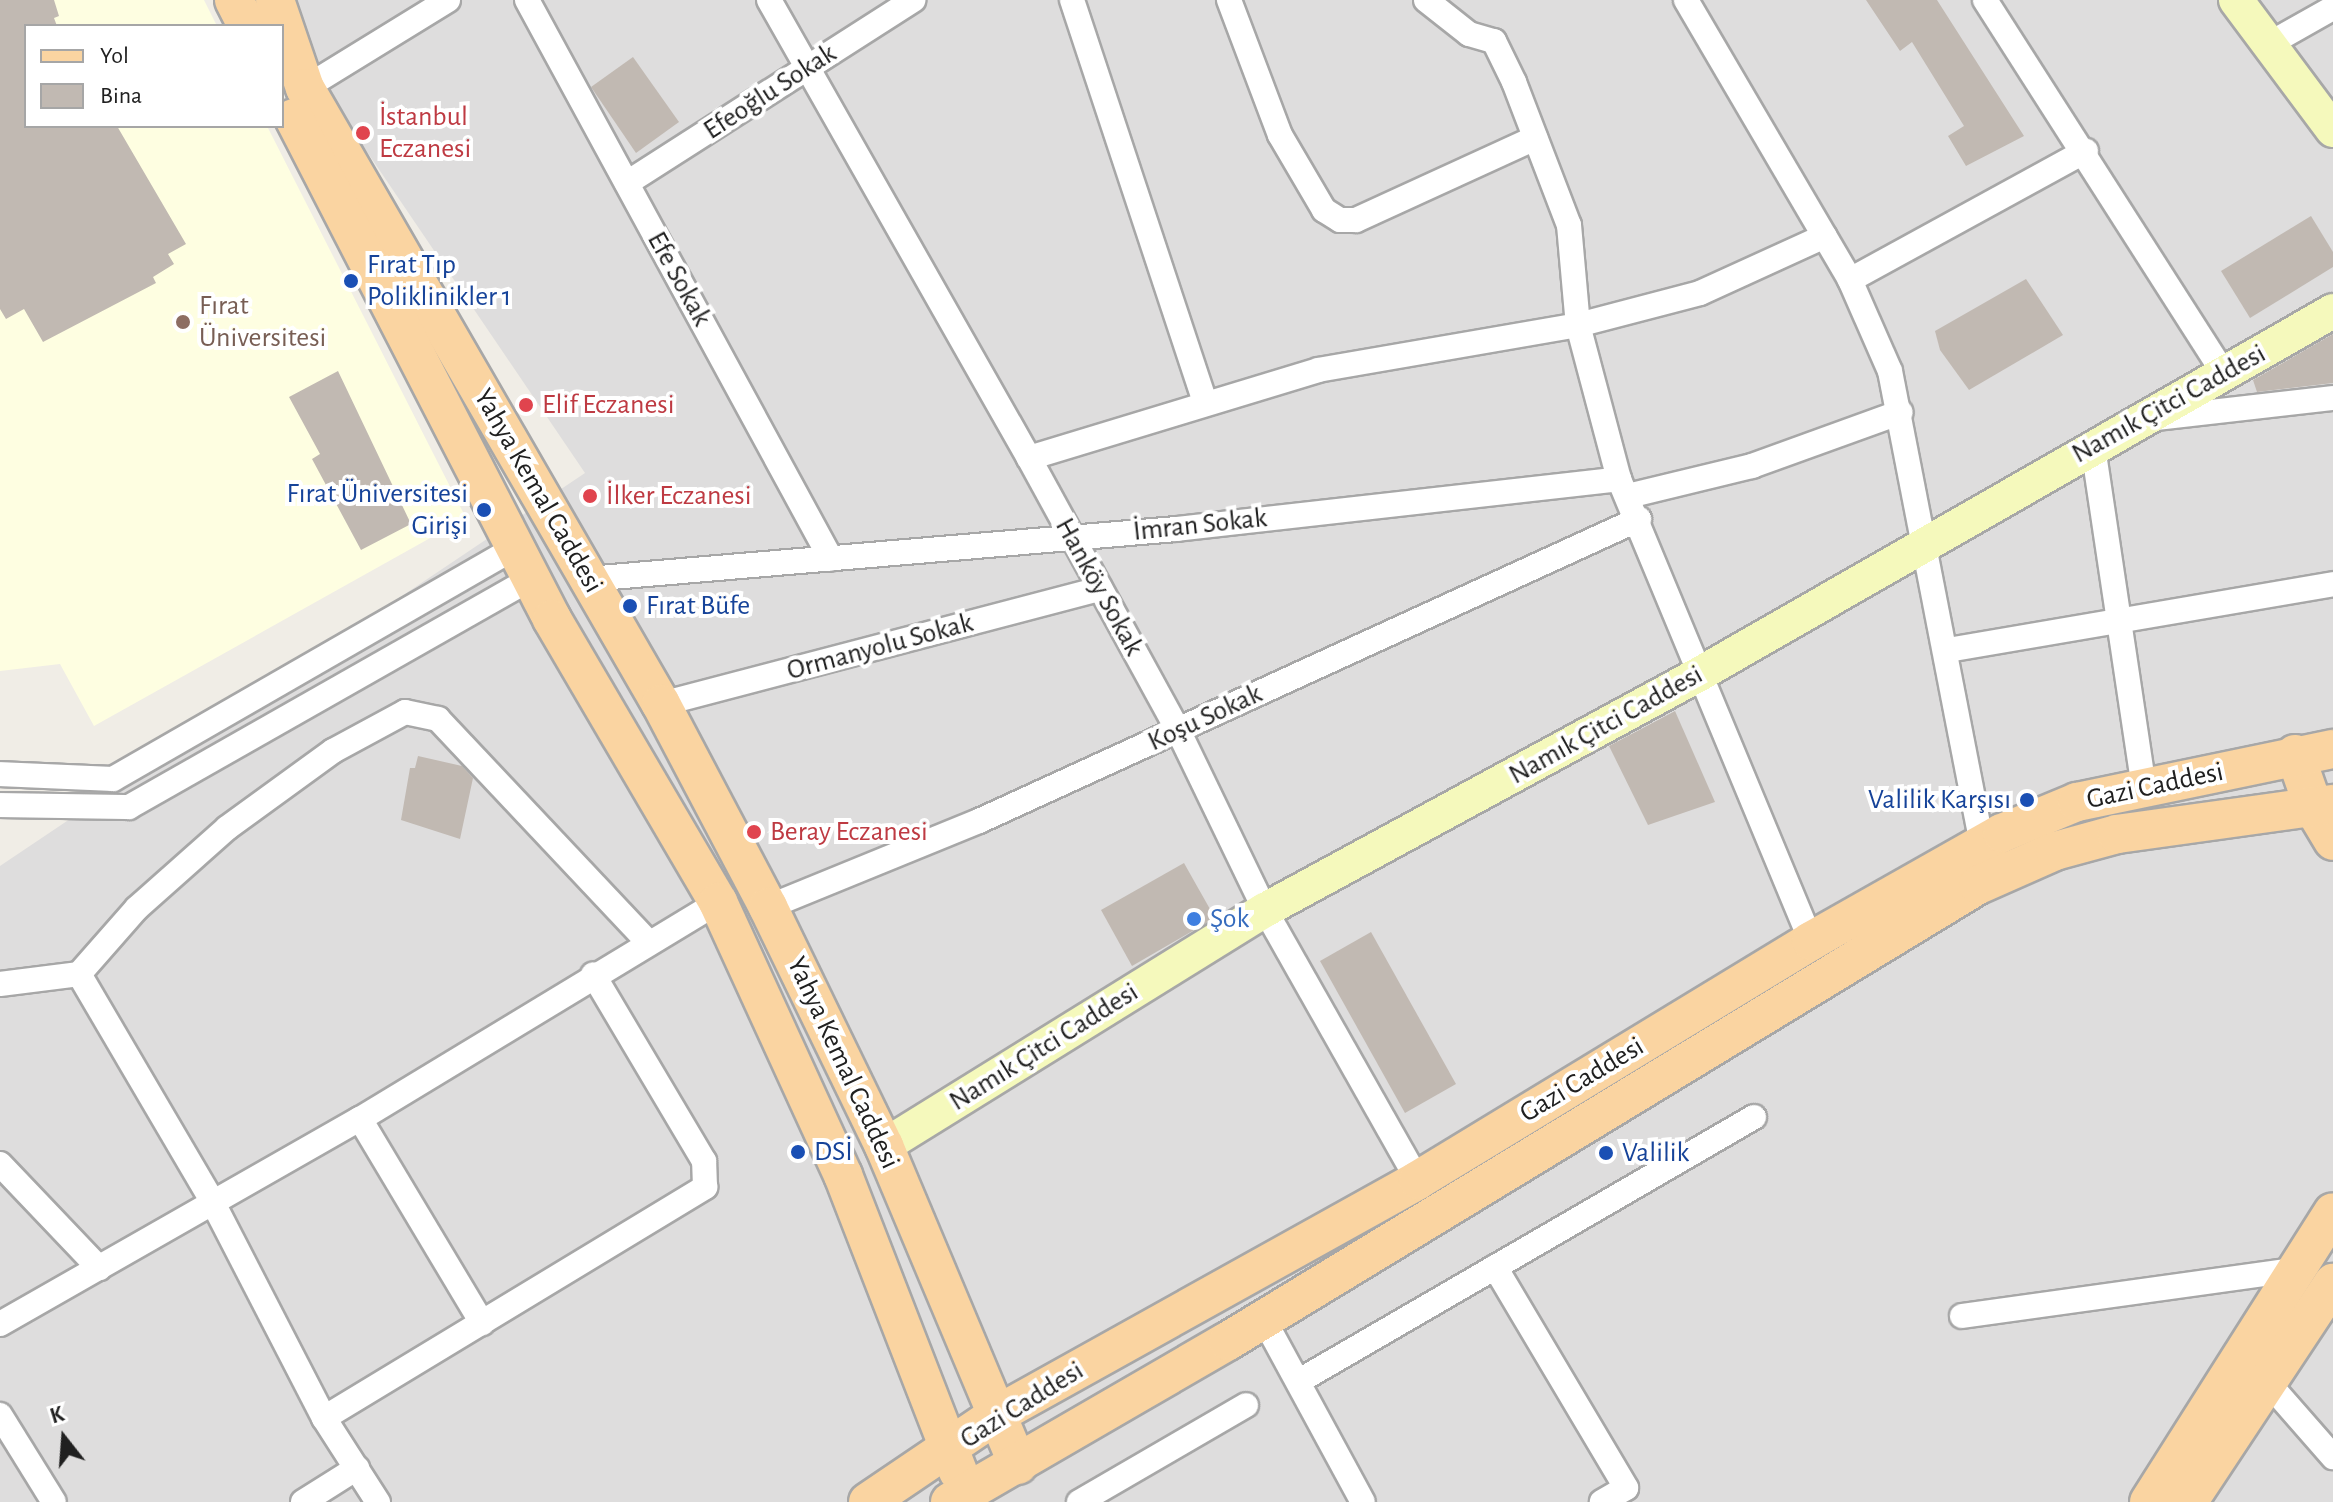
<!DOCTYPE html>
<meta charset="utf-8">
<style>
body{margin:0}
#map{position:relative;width:2333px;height:1502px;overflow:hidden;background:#f0ede6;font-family:"Alegreya Sans",sans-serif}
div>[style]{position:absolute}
.residential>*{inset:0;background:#dedddd}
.education>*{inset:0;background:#fefee1}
.building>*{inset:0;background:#c1b9b2}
.roads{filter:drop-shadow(2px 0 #a7a7a7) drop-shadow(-2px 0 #a7a7a7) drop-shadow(0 2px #a7a7a7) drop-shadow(0 -2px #a7a7a7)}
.street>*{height:24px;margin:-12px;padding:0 12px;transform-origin:12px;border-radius:12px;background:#fff}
.secondary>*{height:34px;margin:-17px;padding:0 17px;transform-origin:17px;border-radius:17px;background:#f5f9bc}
.primary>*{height:38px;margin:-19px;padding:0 19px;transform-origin:19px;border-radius:19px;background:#fad4a1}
.dots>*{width:22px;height:22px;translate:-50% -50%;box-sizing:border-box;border:4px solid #fff;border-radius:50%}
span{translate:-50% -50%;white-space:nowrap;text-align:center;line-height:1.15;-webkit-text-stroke:8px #fff;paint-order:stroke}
.street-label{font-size:28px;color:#202020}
.health-label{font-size:28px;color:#be3a42}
.left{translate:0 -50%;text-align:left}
.transit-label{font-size:28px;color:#164399}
.right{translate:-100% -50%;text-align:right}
.education-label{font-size:28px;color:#785e54}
.shop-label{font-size:28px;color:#366cbe}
.legend{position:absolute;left:24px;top:24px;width:260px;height:104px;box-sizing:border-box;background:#fff;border:2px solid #a6a6a6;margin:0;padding:10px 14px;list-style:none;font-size:24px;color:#202020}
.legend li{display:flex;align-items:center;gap:16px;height:40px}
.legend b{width:40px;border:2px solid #a6a6a6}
.north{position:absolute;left:24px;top:1398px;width:80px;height:80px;-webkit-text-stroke:6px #fff;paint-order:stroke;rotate:343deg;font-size:22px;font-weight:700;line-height:32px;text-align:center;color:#202020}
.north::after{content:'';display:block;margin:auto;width:28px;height:36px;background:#202020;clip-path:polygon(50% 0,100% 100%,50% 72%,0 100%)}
</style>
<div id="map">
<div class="residential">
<i style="clip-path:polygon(264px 0,2333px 0,2333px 1502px,0 1502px,0 866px,585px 473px)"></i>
</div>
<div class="education">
<i style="clip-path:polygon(0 0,204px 0,217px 26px,26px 26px,26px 126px,267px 126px,466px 518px,94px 726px,60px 664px,0 671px)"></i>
</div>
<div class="building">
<i style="clip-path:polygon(0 0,54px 0,59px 16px,54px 18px,57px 26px,26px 26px,26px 126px,117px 126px,186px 244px,168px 254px,174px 264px,153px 277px,156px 283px,43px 342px,24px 309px,6px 319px,0 309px)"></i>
<i style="clip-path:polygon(1866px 0,1937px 0,2024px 136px,1966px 166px,1948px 136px,1964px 126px,1912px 42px,1900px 51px)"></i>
<i style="clip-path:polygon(633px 57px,679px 122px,636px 153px,591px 87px)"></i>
<i style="clip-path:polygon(2311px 216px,2333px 252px,2333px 267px,2250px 318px,2221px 271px)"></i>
<i style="clip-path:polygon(2026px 279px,2063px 335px,1969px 390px,1940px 350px,1935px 331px)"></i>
<i style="clip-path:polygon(2333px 334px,2333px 383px,2257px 392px,2253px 380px)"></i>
<i style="clip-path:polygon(338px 371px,411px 524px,361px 550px,312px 459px,320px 454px,289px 397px)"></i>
<i style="clip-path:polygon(1675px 711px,1715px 802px,1648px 825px,1609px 746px)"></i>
<i style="clip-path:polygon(418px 756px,462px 766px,473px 778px,460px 839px,401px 820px,410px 768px,415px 768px)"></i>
<i style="clip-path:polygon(1184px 863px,1215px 918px,1132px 966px,1101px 910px)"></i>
<i style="clip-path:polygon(1371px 932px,1456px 1084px,1405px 1113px,1320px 961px)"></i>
</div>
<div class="roads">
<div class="street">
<i style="left:527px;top:0;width:636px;rotate:61.46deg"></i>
<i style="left:769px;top:0;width:527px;rotate:60.42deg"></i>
<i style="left:1029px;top:458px;width:310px;rotate:61.3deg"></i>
<i style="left:1178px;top:730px;width:200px;rotate:64.2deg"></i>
<i style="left:1265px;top:910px;width:310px;rotate:60.5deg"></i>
<i style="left:1072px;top:0;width:423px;rotate:71.7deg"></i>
<i style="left:1229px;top:0;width:144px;rotate:69.3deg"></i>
<i style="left:1280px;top:135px;width:87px;rotate:59.6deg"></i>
<i style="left:1324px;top:210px;width:19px;rotate:32deg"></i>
<i style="left:1340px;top:220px;width:16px"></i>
<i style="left:1356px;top:220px;width:197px;rotate:-24.6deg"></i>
<i style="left:1426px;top:0;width:55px;rotate:38.3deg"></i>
<i style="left:1469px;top:34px;width:26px;rotate:16deg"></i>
<i style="left:1494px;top:41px;width:46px;rotate:64deg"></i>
<i style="left:1514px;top:82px;width:153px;rotate:69deg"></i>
<i style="left:1569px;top:225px;width:100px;rotate:84.9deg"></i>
<i style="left:1578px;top:325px;width:159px;rotate:75.1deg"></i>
<i style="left:1619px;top:479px;width:500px;rotate:67.43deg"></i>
<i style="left:1686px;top:0;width:324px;rotate:59.6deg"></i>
<i style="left:1850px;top:280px;width:99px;rotate:66.3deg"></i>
<i style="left:1890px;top:371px;width:482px;rotate:79deg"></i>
<i style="left:1985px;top:0;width:443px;rotate:57.4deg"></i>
<i style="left:2269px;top:44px;width:73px;rotate:-29.4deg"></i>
<i style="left:305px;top:88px;width:168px;rotate:-31.6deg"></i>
<i style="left:627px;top:183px;width:340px;rotate:-32.6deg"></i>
<i style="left:1850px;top:280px;width:269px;rotate:-28.7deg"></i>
<i style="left:2157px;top:418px;width:177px;rotate:-6.5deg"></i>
<i style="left:2093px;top:447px;width:347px;rotate:81.5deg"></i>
<i style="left:1029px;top:458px;width:302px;rotate:-16.9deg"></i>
<i style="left:1318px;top:370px;width:264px;rotate:-9.8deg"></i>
<i style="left:1578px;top:325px;width:126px;rotate:-14.7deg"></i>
<i style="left:1700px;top:293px;width:137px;rotate:-24.5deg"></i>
<i style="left:1628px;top:496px;width:128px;rotate:-13.6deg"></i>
<i style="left:1752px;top:466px;width:158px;rotate:-19.9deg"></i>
<i style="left:588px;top:579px;width:590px;rotate:-4.86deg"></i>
<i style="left:1176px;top:529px;width:446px;rotate:-6.4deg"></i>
<i style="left:1948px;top:650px;width:391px;rotate:-9.7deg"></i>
<i style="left:661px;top:704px;width:454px;rotate:-14.7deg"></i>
<i style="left:0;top:774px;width:113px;rotate:2.5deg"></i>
<i style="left:113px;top:779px;width:464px;rotate:-29.9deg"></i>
<i style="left:0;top:805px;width:129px;rotate:0.9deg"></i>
<i style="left:129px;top:807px;width:464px;rotate:-29.6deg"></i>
<i style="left:768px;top:907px;width:228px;rotate:-22.2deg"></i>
<i style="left:979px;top:821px;width:726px;rotate:-24.59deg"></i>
<i style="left:79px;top:974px;width:263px;rotate:59.6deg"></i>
<i style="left:212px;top:1201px;width:244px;rotate:62.7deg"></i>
<i style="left:324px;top:1418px;width:100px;rotate:57.3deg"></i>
<i style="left:0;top:984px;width:80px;rotate:-7.2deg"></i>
<i style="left:79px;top:974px;width:88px;rotate:-48.7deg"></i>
<i style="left:137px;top:908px;width:120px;rotate:-41.6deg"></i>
<i style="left:227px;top:828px;width:131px;rotate:-36deg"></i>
<i style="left:333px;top:751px;width:82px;rotate:-28.4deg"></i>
<i style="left:405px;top:712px;width:34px;rotate:12deg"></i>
<i style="left:438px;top:719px;width:306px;rotate:46.7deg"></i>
<i style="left:360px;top:1119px;width:238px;rotate:59.1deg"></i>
<i style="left:0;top:1164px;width:144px;rotate:46.4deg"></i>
<i style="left:1495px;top:1267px;width:257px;rotate:59.3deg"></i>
<i style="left:1626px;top:1488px;width:28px;rotate:150deg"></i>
<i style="left:1962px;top:1316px;width:334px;rotate:-7.9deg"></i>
<i style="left:1263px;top:1318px;width:209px;rotate:61.5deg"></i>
<i style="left:0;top:1324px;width:414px;rotate:-29.7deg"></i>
<i style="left:360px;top:1119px;width:419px;rotate:-31.2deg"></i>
<i style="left:1299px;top:1381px;width:526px;rotate:-30.12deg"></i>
<i style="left:2270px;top:1385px;width:96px;rotate:48.8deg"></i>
<i style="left:0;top:1415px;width:102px;rotate:58.2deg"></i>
<i style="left:324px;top:1418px;width:446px;rotate:-31.2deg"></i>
<i style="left:705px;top:1187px;width:26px;rotate:-92deg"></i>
<i style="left:704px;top:1161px;width:217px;rotate:-120.7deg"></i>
<i style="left:303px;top:1502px;width:64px;rotate:-32.2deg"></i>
<i style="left:1079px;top:1502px;width:193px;rotate:-30.1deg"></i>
</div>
<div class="secondary">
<i style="left:2236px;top:0;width:162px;rotate:53.3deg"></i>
<i style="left:884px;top:1146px;width:448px;rotate:-31.8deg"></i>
<i style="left:1265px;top:910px;width:498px;rotate:-28.5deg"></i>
<i style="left:1703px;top:672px;width:726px;rotate:-29.81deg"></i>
</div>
<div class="primary">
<i style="left:234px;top:0;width:29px;rotate:63deg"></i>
<i style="left:275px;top:0;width:93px;rotate:71.2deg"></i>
<i style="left:305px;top:88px;width:711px;rotate:59.98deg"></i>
<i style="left:661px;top:704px;width:229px;rotate:62.2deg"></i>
<i style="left:768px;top:907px;width:266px;rotate:64.1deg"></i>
<i style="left:884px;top:1146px;width:346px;rotate:67.2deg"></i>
<i style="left:294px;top:118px;width:564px;rotate:62.75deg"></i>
<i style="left:552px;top:619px;width:328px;rotate:59.6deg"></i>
<i style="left:718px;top:902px;width:300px;rotate:65.4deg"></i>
<i style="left:843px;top:1175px;width:318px;rotate:68.8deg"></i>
<i style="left:2295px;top:754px;width:58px;rotate:70.9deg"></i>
<i style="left:2314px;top:809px;width:37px;rotate:59deg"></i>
<i style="left:868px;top:1502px;width:157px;rotate:-34.1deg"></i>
<i style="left:998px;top:1414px;width:481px;rotate:-29.1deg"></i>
<i style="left:1418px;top:1180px;width:460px;rotate:-31.3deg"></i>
<i style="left:1811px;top:941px;width:219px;rotate:-29.5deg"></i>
<i style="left:2002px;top:833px;width:81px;rotate:-22.5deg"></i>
<i style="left:2077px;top:802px;width:261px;rotate:-11.7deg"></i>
<i style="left:950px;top:1502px;width:321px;rotate:-30.1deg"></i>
<i style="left:1228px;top:1341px;width:878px;rotate:-31.3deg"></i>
<i style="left:1978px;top:885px;width:84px;rotate:-23.8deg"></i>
<i style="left:2055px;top:851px;width:64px;rotate:-15.3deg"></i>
<i style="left:2117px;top:834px;width:218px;rotate:-7.9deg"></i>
<i style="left:2149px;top:1502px;width:343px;rotate:-57.6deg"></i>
<i style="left:2188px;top:1502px;width:263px;rotate:-56.5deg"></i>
</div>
</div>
<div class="dots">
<i style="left:363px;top:133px;background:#e0444e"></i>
<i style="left:351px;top:281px;background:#1a4fb4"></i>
<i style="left:183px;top:322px;background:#8d6e63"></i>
<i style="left:526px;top:405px;background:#e0444e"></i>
<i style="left:590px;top:496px;background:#e0444e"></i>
<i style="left:484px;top:510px;background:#1a4fb4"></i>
<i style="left:630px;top:606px;background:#1a4fb4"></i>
<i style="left:2027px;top:800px;background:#1a4fb4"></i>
<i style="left:754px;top:832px;background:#e0444e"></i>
<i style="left:1194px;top:919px;background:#3f7fe0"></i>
<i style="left:798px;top:1152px;background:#1a4fb4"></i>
<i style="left:1606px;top:1153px;background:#1a4fb4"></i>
</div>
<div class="street-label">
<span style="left:770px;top:92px;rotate:-33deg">Efeoğlu Sokak</span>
<span style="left:679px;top:279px;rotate:61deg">Efe Sokak</span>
<span style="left:2169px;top:404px;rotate:-29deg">Namık Çitci Caddesi</span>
<span style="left:538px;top:491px;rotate:60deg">Yahya Kemal Caddesi</span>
<span style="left:1200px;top:525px;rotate:-6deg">İmran Sokak</span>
<span style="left:1099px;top:587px;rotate:61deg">Hanköy Sokak</span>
<span style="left:880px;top:647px;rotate:-15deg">Ormanyolu Sokak</span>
<span style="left:1205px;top:718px;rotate:-25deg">Koşu Sokak</span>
<span style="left:1606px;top:725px;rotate:-29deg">Namık Çitci Caddesi</span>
<span style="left:2155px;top:786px;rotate:-12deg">Gazi Caddesi</span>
<span style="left:1044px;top:1047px;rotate:-32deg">Namık Çitci Caddesi</span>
<span style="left:843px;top:1063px;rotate:65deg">Yahya Kemal Caddesi</span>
<span style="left:1582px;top:1080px;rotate:-31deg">Gazi Caddesi</span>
<span style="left:1022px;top:1405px;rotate:-32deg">Gazi Caddesi</span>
</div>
<div class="health-label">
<span class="left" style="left:379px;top:133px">İstanbul<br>Eczanesi</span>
<span class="left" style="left:542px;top:405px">Elif Eczanesi</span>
<span class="left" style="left:606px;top:496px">İlker Eczanesi</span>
<span class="left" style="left:770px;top:832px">Beray Eczanesi</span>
</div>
<div class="transit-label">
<span class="left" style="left:367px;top:281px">Fırat Tıp<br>Poliklinikler 1</span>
<span class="right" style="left:468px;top:510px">Fırat Üniversitesi<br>Girişi</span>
<span class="left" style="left:646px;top:606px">Fırat Büfe</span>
<span class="right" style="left:2011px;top:800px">Valilik Karşısı</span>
<span class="left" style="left:814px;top:1152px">DSİ</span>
<span class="left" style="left:1622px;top:1153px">Valilik</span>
</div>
<div class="education-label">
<span class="left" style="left:199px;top:322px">Fırat<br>Üniversitesi</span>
</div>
<div class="shop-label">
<span class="left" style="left:1210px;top:919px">Şok</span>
</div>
<ul class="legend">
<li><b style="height:10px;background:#fad4a1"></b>Yol</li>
<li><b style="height:22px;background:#c1b9b2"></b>Bina</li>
</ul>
<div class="north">K</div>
</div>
